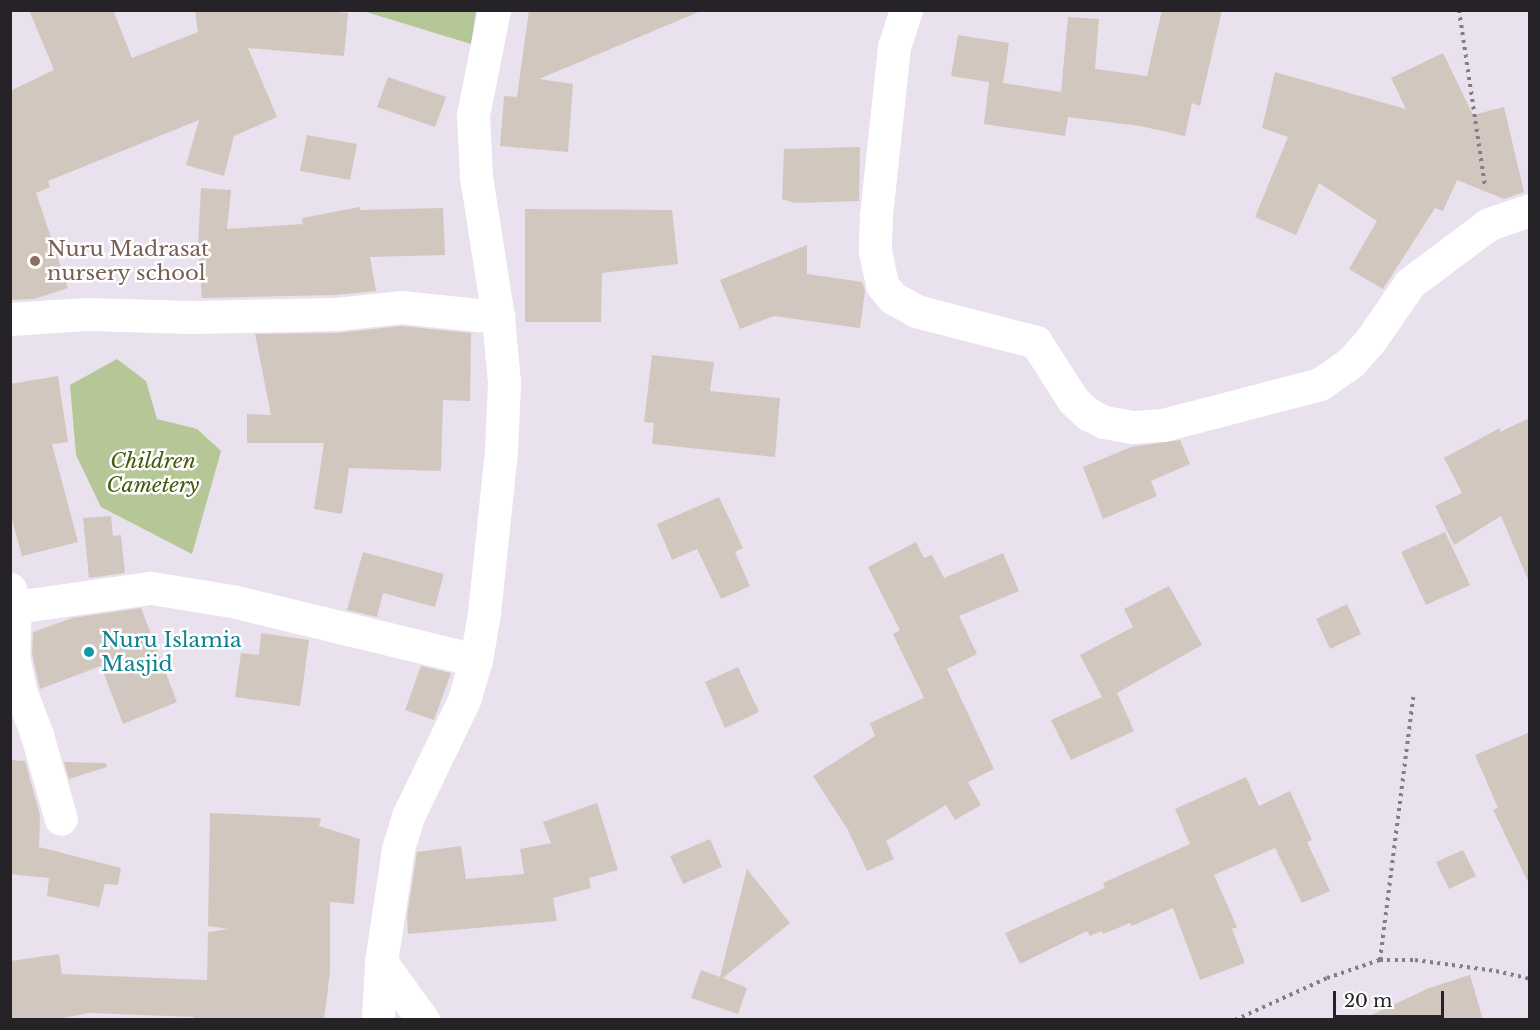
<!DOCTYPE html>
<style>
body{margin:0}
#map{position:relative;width:1540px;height:1030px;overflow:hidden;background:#e9e1ed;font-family:"Libre Baskerville",serif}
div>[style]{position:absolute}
.green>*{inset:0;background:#b5c697}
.building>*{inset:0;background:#d2c7be}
.path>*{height:4px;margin-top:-2px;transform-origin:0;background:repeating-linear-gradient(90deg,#837e86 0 3px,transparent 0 7.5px)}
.street>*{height:33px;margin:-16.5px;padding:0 16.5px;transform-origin:16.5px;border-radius:16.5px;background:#fff}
.dots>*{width:16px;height:16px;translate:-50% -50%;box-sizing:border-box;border:3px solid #fff;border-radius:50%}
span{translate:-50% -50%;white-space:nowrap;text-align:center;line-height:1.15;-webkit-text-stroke:5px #fff;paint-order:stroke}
.education-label{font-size:21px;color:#785e54}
.left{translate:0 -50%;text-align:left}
.park-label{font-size:21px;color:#455a0b;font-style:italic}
.culture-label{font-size:21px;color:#0d838f}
.frame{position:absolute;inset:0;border:12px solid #252327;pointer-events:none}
.scale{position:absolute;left:1333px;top:991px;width:111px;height:27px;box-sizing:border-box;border:3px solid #252327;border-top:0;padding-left:8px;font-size:18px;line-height:21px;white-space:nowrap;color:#252327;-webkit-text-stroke:4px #fff;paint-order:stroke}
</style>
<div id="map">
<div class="green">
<i style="clip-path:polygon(363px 11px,476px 11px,471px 44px)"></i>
<i style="clip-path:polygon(117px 359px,146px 381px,157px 419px,197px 429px,221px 451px,192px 554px,101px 507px,76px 455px,70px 385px)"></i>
</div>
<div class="building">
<i style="clip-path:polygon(29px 10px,113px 10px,132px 58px,198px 32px,195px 10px,317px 10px,348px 13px,344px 56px,248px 48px,277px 117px,234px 136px,224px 176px,186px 165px,199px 120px,48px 181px,50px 187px,36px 193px,68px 288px,34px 299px,10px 300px,10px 91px,54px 70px)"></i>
<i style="clip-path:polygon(529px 10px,701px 10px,701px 11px,539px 79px,573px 84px,568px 152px,500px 146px,504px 96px,517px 97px)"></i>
<i style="clip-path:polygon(1162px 10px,1222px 10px,1200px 106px,1192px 103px,1185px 136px,1140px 126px,1068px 117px,1065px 136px,984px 124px,989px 82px,951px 76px,958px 35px,1009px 43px,1003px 83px,1061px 92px,1068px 17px,1099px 19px,1095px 69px,1147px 76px)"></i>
<i style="clip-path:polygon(1443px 53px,1473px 115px,1504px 107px,1524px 192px,1504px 199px,1457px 180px,1443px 211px,1435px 208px,1383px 289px,1349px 269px,1377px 221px,1319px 183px,1296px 235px,1255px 217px,1288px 137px,1262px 128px,1275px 72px,1406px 109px,1391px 78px)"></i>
<i style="clip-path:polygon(388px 77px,446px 97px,435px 127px,377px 107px)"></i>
<i style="clip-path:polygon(307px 135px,357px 144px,350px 180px,300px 171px)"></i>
<i style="clip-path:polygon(860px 147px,859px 201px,795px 203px,782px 199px,784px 149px)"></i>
<i style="clip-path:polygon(201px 188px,231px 190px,227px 229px,303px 224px,302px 218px,360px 207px,360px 210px,443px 208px,445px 255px,370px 257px,376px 291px,335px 295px,202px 298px,198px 245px)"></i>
<i style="clip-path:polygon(525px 209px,672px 210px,678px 264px,602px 273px,601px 322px,525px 322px)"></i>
<i style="clip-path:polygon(807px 245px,807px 274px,862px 282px,865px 291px,860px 328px,774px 316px,740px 329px,720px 280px)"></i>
<i style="clip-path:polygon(401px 326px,471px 333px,470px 401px,443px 400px,441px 471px,349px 468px,342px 514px,314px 509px,324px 443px,247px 443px,247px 414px,271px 415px,255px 334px,336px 333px)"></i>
<i style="clip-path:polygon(652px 355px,714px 362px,710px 391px,780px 398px,775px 457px,652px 444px,654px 423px,644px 422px)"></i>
<i style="clip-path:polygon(58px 376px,68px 442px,52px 444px,78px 542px,22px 556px,10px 512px,10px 384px)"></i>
<i style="clip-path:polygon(1530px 418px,1530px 582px,1529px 582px,1501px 516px,1454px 545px,1435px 506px,1462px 493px,1444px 458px,1500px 428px,1500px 432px)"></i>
<i style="clip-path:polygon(1180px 440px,1190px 464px,1151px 481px,1157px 496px,1103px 519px,1083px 467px,1131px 447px)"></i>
<i style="clip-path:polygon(719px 497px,743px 548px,735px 552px,750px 586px,721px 599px,697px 549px,672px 560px,657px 524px)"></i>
<i style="clip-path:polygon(111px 516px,113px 536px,121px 535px,125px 573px,89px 578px,83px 518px)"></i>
<i style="clip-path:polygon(1445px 532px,1470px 585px,1426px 605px,1401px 552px)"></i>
<i style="clip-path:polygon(916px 542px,924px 558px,932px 555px,944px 578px,1003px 553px,1019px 591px,959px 616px,977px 654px,947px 669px,994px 769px,968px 782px,981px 805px,955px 820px,946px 805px,886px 841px,894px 859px,867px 871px,848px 830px,813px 776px,875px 736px,870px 723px,924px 698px,893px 634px,900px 630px,868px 567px)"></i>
<i style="clip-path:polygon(363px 552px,444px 574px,435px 607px,383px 593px,377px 617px,347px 610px)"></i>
<i style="clip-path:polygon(1169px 586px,1202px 645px,1117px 693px,1134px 731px,1071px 760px,1051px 720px,1102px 697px,1080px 655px,1133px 627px,1124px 609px)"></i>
<i style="clip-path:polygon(1347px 604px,1361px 634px,1330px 649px,1316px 619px)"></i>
<i style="clip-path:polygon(141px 608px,177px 702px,123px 724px,101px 666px,40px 689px,32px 654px,33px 632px,72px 618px)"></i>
<i style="clip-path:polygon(261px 633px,309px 640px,300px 706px,235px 697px,241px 653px,259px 655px)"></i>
<i style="clip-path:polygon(421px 666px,451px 673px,434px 720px,405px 710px)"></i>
<i style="clip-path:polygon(738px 667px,759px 712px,725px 728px,705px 682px)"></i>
<i style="clip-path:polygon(1530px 732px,1530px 886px,1493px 810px,1498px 808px,1475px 755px)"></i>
<i style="clip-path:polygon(10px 760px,25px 761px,40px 815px,39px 847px,121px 868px,118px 885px,105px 884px,99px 907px,47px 896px,49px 878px,10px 874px)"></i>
<i style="clip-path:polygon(64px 762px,106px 763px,107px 767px,69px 779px)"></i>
<i style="clip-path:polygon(1246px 777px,1259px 806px,1290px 791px,1312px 840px,1307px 842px,1330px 891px,1302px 903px,1275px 848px,1214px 875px,1237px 927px,1232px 929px,1245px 963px,1200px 980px,1173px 908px,1132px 926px,1130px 923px,1103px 934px,1102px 931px,1090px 936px,1087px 931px,1020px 964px,1005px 933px,1105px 888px,1103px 883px,1190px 844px,1175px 809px)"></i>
<i style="clip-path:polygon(597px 803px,618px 870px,589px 878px,591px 888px,553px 898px,557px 921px,408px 934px,407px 916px,417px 852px,461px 846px,466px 879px,524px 874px,520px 849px,551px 843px,543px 822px)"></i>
<i style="clip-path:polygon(210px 813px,321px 818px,319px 826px,360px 839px,354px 904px,330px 902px,330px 972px,324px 1020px,195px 1020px,194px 1017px,90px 1013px,50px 1020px,10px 1020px,10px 961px,59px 954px,62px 974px,207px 980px,208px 932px,229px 929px,208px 926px)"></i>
<i style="clip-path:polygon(710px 839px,722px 867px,683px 884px,670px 856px)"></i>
<i style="clip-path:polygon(1463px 850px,1476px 876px,1449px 889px,1436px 862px)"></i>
<i style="clip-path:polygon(747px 869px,790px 923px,723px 978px,747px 988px,738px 1014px,691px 998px,701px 970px,720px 977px)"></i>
<i style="clip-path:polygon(1470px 975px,1483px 1020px,1361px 1020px,1429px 988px)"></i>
</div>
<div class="path">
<i style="left:1459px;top:10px;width:179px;rotate:81.6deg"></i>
<i style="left:1380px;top:960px;width:265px;rotate:-82.8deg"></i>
<i style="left:1235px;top:1020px;width:101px;rotate:-24.5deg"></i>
<i style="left:1327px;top:978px;width:56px;rotate:-18.8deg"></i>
<i style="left:1380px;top:960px;width:35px"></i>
<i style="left:1415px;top:960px;width:82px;rotate:7.7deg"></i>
<i style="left:1496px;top:971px;width:35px;rotate:13deg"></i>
</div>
<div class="street">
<i style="left:906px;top:10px;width:39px;rotate:108deg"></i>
<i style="left:894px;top:47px;width:169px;rotate:96.1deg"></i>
<i style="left:876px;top:215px;width:36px;rotate:92deg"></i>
<i style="left:875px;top:251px;width:35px;rotate:78deg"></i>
<i style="left:882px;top:285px;width:17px;rotate:50deg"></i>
<i style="left:893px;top:298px;width:26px;rotate:29deg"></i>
<i style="left:916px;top:311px;width:124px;rotate:14.5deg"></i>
<i style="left:1036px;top:342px;width:69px;rotate:57.5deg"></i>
<i style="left:1073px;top:400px;width:21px;rotate:43deg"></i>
<i style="left:1088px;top:414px;width:18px;rotate:27deg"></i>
<i style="left:1104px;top:422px;width:29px;rotate:10deg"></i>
<i style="left:1133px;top:427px;width:30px;rotate:-4deg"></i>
<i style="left:1163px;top:425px;width:162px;rotate:-14.6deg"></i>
<i style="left:1320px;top:384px;width:38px;rotate:-35deg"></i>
<i style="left:1351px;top:362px;width:28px;rotate:-48deg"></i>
<i style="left:1370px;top:341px;width:70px;rotate:-55.4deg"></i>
<i style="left:1410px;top:283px;width:99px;rotate:-36.8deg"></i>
<i style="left:1489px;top:224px;width:43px;rotate:-18.9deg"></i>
<i style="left:10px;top:319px;width:76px;rotate:-3.8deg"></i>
<i style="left:86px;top:314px;width:105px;rotate:1.6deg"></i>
<i style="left:191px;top:317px;width:145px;rotate:-1.2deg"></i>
<i style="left:336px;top:314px;width:65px;rotate:-6.1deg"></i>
<i style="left:401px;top:307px;width:98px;rotate:5.9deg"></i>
<i style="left:10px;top:589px;width:19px;rotate:74deg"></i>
<i style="left:15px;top:607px;width:49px;rotate:92.3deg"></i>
<i style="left:13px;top:656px;width:35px;rotate:78deg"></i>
<i style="left:20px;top:690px;width:48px;rotate:69.3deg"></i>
<i style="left:37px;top:735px;width:87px;rotate:74.1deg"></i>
<i style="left:15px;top:607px;width:137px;rotate:-8deg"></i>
<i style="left:151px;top:588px;width:82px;rotate:9.1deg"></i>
<i style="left:232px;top:601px;width:251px;rotate:13.6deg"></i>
<i style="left:381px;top:962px;width:72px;rotate:54.1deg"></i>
<i style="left:378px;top:1020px;width:58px;rotate:-87deg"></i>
<i style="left:381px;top:962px;width:114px;rotate:-81.4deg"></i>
<i style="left:398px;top:849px;width:34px;rotate:-73deg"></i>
<i style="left:408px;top:816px;width:129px;rotate:-64.2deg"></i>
<i style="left:464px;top:700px;width:42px;rotate:-73.3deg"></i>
<i style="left:476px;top:660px;width:48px;rotate:-80.3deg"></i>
<i style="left:484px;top:613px;width:162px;rotate:-84deg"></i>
<i style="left:501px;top:452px;width:70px;rotate:-87.5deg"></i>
<i style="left:504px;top:382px;width:65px;rotate:-95.3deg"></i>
<i style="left:498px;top:317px;width:143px;rotate:-98.9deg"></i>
<i style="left:476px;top:176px;width:61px;rotate:-92.8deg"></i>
<i style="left:473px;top:115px;width:107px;rotate:-78.7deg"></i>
</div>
<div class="dots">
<i style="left:35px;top:261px;background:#8d6e63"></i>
<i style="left:89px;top:652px;background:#0f9aa8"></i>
</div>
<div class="education-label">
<span class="left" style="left:47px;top:261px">Nuru Madrasat<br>nursery school</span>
</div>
<div class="park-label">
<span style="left:153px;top:473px">Children<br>Cametery</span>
</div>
<div class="culture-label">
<span class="left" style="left:101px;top:652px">Nuru Islamia<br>Masjid</span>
</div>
<div class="frame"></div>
<div class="scale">20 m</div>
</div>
